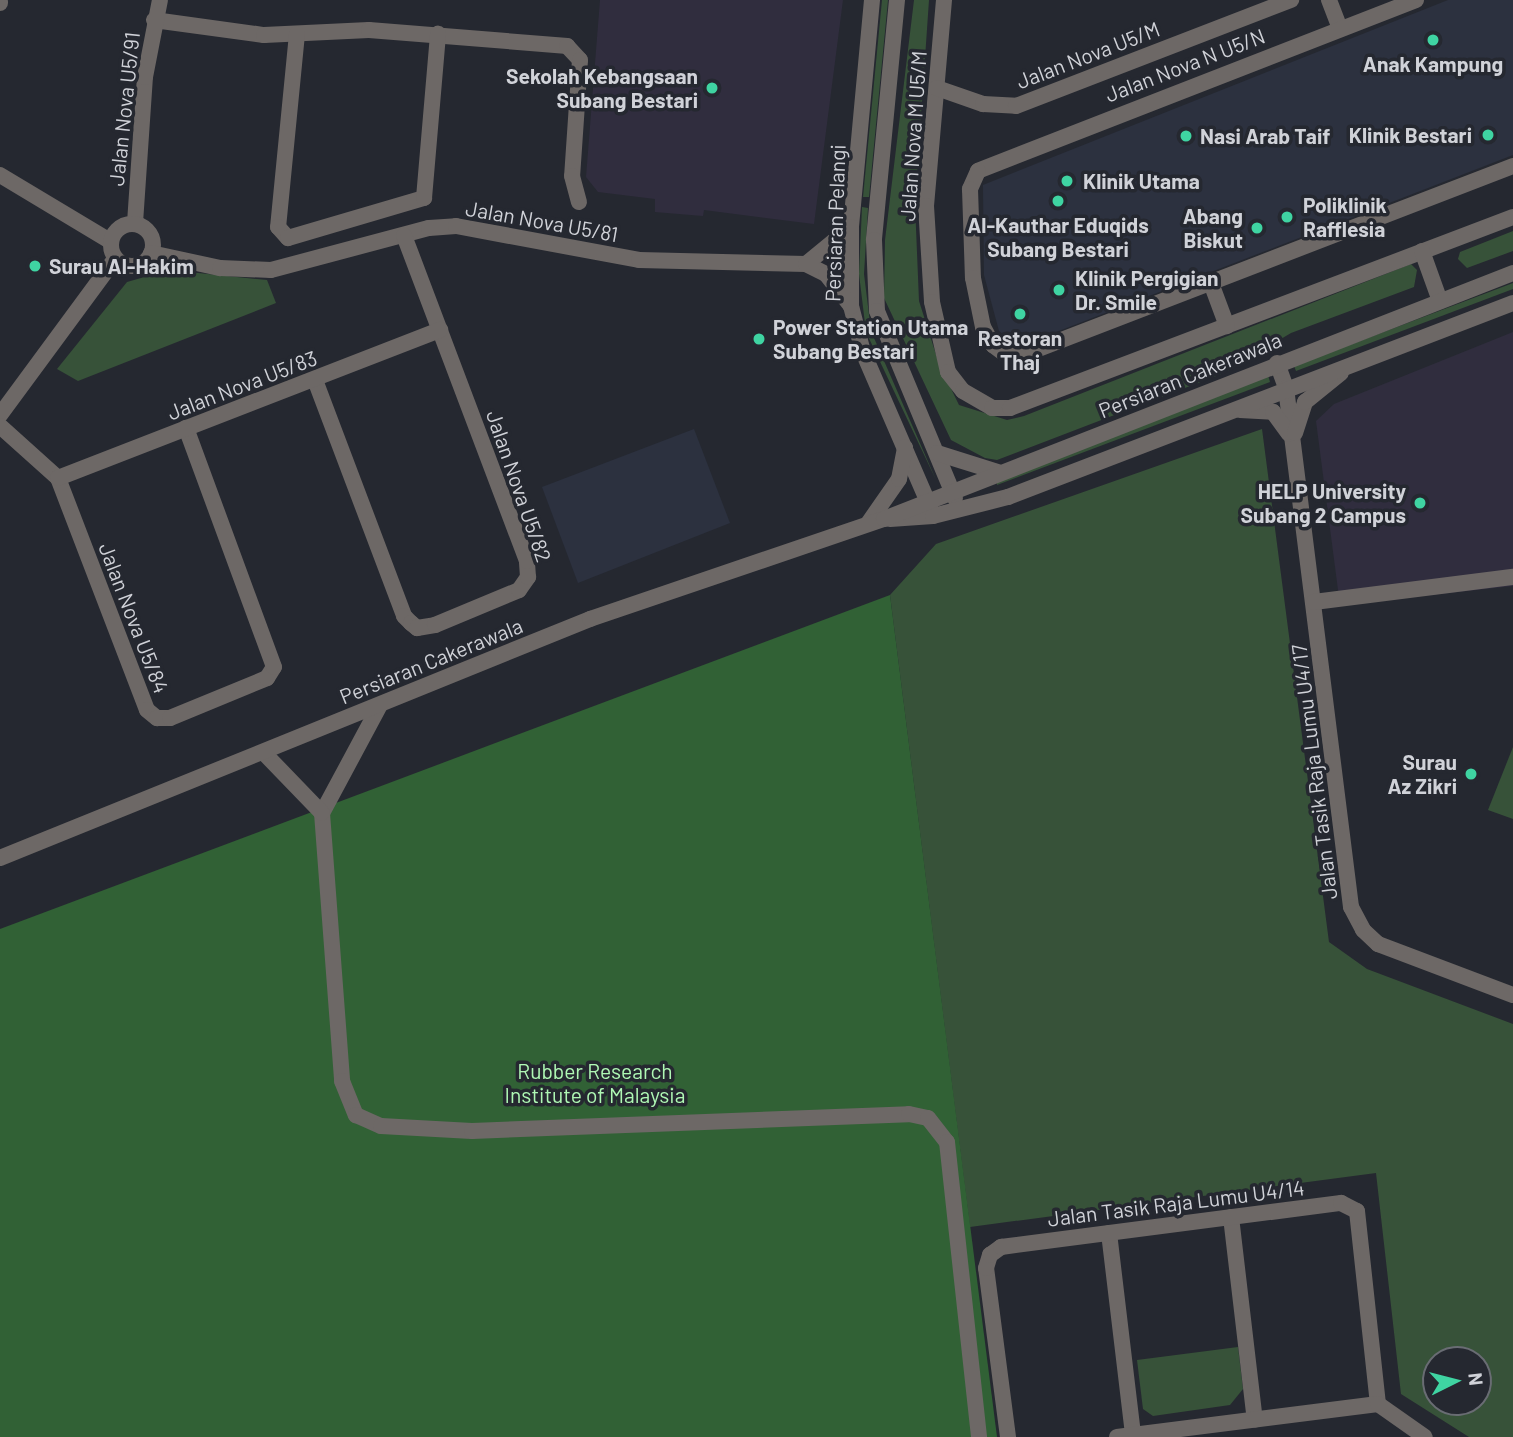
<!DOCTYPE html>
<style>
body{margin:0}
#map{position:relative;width:1513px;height:1437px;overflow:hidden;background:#252830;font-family:Barlow,sans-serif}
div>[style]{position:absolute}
.built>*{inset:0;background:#2c313f}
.education>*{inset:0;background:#302d3e}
.green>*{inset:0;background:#375239}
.forest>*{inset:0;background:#316135}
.minor>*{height:16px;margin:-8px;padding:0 8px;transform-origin:8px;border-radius:8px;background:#6d6866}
.minor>.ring{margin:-8px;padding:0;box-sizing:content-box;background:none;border:16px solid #6d6866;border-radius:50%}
.dots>*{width:19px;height:19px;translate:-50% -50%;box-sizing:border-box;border:4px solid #252830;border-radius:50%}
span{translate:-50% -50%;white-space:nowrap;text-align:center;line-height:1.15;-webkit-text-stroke:7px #252830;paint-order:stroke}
.street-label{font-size:21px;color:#d0d2d8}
.poi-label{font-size:21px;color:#d0d2d8;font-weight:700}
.right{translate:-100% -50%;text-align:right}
.left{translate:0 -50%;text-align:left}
.park-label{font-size:21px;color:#aff8b4}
.north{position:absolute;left:1422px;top:1346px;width:70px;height:70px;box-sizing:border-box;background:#252830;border:2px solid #696c73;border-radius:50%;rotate:84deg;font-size:19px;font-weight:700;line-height:28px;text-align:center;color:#d0d2d8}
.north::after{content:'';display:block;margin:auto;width:24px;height:32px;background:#3fd4a2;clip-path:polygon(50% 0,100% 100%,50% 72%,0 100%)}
</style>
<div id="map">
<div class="built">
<i style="clip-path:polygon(1448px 0,1513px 0,1513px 155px,1033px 341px,1012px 342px,999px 331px,984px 275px,983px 185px)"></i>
<i style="clip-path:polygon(694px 429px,730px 523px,578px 583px,542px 487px)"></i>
</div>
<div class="education">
<i style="clip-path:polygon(600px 0,843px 0,814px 224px,704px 210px,703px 216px,655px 212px,655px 199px,598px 192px,586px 177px)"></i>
<i style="clip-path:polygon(1513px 332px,1513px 586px,1340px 605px,1316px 421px,1334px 404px)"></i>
</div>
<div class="green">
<i style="clip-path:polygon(882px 0,888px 0,869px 197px,863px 197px)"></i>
<i style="clip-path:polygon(914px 0,929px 0,915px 204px,919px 301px,939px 364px,959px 405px,1007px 420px,1024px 416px,1411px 264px,1417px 270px,1414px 287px,1291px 333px,1224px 373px,997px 460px,985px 458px,951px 440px,884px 298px,885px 240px)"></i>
<i style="clip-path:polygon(862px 207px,868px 208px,864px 274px,871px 331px,936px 480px,866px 332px,859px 274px)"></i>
<i style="clip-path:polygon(1513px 231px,1513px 251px,1467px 268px,1458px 259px,1460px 252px)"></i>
<i style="clip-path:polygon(169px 270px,267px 280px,276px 303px,78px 381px,57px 369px,127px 282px)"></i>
<i style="clip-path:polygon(1513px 283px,1513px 289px,1296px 371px,1294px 366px)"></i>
<i style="clip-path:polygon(1268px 375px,1270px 382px,997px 485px,997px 481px)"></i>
<i style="clip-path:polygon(evenodd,1262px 429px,1329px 942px,1367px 969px,1513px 1024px,1513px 1437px,1469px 1437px,1401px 1394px,1376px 1173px,970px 1227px,890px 595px,936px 544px,1262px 429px,1436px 1360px,1478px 1360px,1478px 1402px,1436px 1402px,1436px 1360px)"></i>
<i style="clip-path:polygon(1513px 747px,1513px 819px,1488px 810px)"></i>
<i style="clip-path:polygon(1238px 1347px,1243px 1389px,1230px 1405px,1153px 1416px,1143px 1409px,1137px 1360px)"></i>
</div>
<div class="forest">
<i style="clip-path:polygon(890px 595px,997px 1437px,0 1437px,0 929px)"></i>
</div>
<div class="minor">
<i style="left:872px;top:0;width:228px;rotate:95.3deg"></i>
<i style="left:851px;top:227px;width:79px;rotate:90deg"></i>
<i style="left:851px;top:306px;width:48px;rotate:75.4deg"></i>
<i style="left:863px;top:352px;width:169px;rotate:66.6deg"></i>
<i style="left:897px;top:0;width:241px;rotate:95.5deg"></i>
<i style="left:874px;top:240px;width:71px;rotate:87.6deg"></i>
<i style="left:877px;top:311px;width:203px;rotate:67.4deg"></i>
<i style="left:944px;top:0;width:207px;rotate:95deg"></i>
<i style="left:926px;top:206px;width:96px;rotate:86.4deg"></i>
<i style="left:932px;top:302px;width:72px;rotate:77.1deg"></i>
<i style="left:948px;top:372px;width:24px;rotate:52deg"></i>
<i style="left:963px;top:391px;width:34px;rotate:30deg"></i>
<i style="left:992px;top:408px;width:18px"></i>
<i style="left:1010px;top:408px;width:538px;rotate:-20.79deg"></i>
<i style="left:1329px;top:0;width:31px;rotate:69deg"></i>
<i style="left:1416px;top:0;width:470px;rotate:158.7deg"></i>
<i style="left:978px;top:171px;width:20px;rotate:114deg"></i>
<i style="left:970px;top:189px;width:89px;rotate:88.1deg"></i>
<i style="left:973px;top:278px;width:50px;rotate:78.5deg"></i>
<i style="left:983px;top:327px;width:21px;rotate:61deg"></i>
<i style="left:993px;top:345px;width:15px;rotate:37deg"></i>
<i style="left:1005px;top:354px;width:28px;rotate:-6deg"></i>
<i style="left:1033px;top:351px;width:514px;rotate:-21.08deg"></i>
<i style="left:0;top:2px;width:1px;rotate:90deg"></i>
<i style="left:154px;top:20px;width:111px;rotate:7.8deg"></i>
<i style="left:264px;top:35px;width:105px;rotate:-2.7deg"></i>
<i style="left:369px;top:30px;width:199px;rotate:4.6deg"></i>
<i style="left:567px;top:46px;width:19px;rotate:47deg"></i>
<i style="left:580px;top:60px;width:116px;rotate:93.9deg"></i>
<i style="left:572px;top:176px;width:27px;rotate:75deg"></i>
<i style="left:297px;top:34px;width:194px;rotate:95.6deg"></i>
<i style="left:278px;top:227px;width:15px;rotate:48deg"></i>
<i style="left:288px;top:238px;width:142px;rotate:-16.4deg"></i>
<i style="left:424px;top:198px;width:165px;rotate:-85.1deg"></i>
<i style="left:937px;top:88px;width:49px;rotate:19.2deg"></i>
<i style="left:983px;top:104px;width:33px;rotate:3deg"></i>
<i style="left:1016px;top:106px;width:295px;rotate:-21.1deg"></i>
<i style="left:0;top:175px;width:128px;rotate:31deg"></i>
<i style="left:135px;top:223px;width:146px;rotate:-86.1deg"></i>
<i style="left:145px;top:77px;width:78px;rotate:-79deg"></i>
<i class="ring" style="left:111px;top:224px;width:26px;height:26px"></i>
<i style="left:1422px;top:251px;width:53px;rotate:70.2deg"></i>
<i style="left:151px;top:253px;width:71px;rotate:12.3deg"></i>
<i style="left:220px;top:268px;width:51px;rotate:2.2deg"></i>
<i style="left:271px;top:270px;width:163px;rotate:-14.9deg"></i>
<i style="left:429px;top:228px;width:27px;rotate:-4deg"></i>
<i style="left:456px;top:226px;width:186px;rotate:10.5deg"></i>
<i style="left:639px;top:260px;width:167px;rotate:1.4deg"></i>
<i style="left:806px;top:264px;width:22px;rotate:27deg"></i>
<i style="left:826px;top:274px;width:41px;rotate:52deg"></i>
<i style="left:806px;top:264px;width:58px;rotate:-39.4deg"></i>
<i style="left:1211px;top:283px;width:46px;rotate:69.6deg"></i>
<i style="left:1277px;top:363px;width:27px;rotate:70deg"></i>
<i style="left:1286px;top:388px;width:523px;rotate:82.86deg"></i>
<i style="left:1351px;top:907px;width:26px;rotate:62deg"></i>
<i style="left:1363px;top:930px;width:21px;rotate:43deg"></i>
<i style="left:1378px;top:944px;width:144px;rotate:20.7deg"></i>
<i style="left:315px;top:380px;width:252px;rotate:69.3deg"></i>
<i style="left:404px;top:616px;width:10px;rotate:45deg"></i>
<i style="left:411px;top:623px;width:8px;rotate:40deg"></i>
<i style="left:417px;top:628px;width:18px;rotate:-9deg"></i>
<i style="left:435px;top:625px;width:91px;rotate:-22.6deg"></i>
<i style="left:519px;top:590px;width:16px;rotate:-55deg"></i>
<i style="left:528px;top:577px;width:16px;rotate:-94deg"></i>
<i style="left:527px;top:561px;width:348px;rotate:-110.7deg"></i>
<i style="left:1240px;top:410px;width:33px;rotate:3deg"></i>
<i style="left:1273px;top:412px;width:27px;rotate:54deg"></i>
<i style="left:0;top:415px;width:194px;rotate:-53.6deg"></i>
<i style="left:0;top:426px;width:78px;rotate:41.9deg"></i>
<i style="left:58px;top:478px;width:248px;rotate:69deg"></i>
<i style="left:147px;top:710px;width:13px;rotate:39deg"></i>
<i style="left:157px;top:718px;width:13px"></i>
<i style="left:170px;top:718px;width:105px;rotate:-22.4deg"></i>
<i style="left:267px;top:678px;width:13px;rotate:-58deg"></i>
<i style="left:274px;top:667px;width:255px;rotate:-110.2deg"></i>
<i style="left:1295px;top:433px;width:33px;rotate:-72deg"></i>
<i style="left:1305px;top:402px;width:46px;rotate:-38.9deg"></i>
<i style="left:937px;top:453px;width:64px;rotate:17.3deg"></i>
<i style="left:58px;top:478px;width:410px;rotate:-21.2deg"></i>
<i style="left:890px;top:519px;width:43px;rotate:-4deg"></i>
<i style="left:933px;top:516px;width:77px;rotate:-14.2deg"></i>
<i style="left:1008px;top:497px;width:541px;rotate:-21.01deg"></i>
<i style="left:869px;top:522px;width:52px;rotate:-55.1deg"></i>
<i style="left:899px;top:479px;width:32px;rotate:-79deg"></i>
<i style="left:1314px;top:602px;width:201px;rotate:-7.2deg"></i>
<i style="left:380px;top:705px;width:123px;rotate:118.2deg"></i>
<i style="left:322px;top:813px;width:269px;rotate:85.7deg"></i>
<i style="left:342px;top:1081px;width:37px;rotate:68deg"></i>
<i style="left:356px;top:1115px;width:27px;rotate:24deg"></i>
<i style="left:381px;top:1126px;width:91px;rotate:3.1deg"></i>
<i style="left:472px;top:1131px;width:437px;rotate:-2.2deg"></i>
<i style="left:909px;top:1114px;width:19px;rotate:12deg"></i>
<i style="left:928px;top:1118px;width:31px;rotate:52deg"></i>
<i style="left:947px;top:1142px;width:297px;rotate:83.8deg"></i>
<i style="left:264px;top:753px;width:83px;rotate:46deg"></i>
<i style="left:0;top:858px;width:637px;rotate:-22.05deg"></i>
<i style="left:590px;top:619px;width:311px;rotate:-18.8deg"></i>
<i style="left:884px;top:519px;width:675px;rotate:-21.36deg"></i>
<i style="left:1231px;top:1217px;width:204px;rotate:83.3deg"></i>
<i style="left:1109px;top:1233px;width:203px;rotate:83.2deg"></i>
<i style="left:1008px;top:1437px;width:170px;rotate:-97.4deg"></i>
<i style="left:986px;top:1268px;width:14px;rotate:-73deg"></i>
<i style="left:990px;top:1255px;width:14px;rotate:-36deg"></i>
<i style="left:1001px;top:1247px;width:343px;rotate:-7.4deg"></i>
<i style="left:1341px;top:1203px;width:18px;rotate:27deg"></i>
<i style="left:1357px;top:1211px;width:194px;rotate:83.8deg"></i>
<i style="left:1117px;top:1437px;width:263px;rotate:-7.2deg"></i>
<i style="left:1378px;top:1404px;width:57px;rotate:35.1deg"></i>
</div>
<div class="dots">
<i style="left:1433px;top:40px;background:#3fd4a2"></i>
<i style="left:712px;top:88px;background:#3fd4a2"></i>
<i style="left:1488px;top:135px;background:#3fd4a2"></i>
<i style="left:1186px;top:136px;background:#3fd4a2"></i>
<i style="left:1067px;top:181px;background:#3fd4a2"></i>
<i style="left:1058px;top:201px;background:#3fd4a2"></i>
<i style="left:1287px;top:217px;background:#3fd4a2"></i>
<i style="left:1257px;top:228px;background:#3fd4a2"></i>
<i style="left:35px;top:266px;background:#3fd4a2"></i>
<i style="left:1059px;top:290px;background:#3fd4a2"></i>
<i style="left:1020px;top:314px;background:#3fd4a2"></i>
<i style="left:759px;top:339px;background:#3fd4a2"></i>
<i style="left:1420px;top:503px;background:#3fd4a2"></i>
<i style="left:1471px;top:774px;background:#3fd4a2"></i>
</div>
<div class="street-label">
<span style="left:1088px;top:55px;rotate:-21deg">Jalan Nova U5/M</span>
<span style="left:1185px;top:65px;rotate:-21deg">Jalan Nova N U5/N</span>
<span style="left:124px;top:109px;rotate:-84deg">Jalan Nova U5/91</span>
<span style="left:913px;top:136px;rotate:-86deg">Jalan Nova M U5/M</span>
<span style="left:542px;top:221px;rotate:10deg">Jalan Nova U5/81</span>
<span style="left:835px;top:223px;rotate:-88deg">Persiaran Pelangi</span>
<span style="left:1190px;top:375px;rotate:-22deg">Persiaran Cakerawala</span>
<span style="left:242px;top:385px;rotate:-21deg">Jalan Nova U5/83</span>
<span style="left:519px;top:486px;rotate:71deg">Jalan Nova U5/82</span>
<span style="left:134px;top:618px;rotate:69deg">Jalan Nova U5/84</span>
<span style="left:431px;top:661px;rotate:-22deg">Persiaran Cakerawala</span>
<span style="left:1314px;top:772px;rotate:-97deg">Jalan Tasik Raja Lumu U4/17</span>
<span style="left:1176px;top:1203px;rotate:-7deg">Jalan Tasik Raja Lumu U4/14</span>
</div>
<div class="poi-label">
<span style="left:1433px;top:64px">Anak Kampung</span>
<span class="right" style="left:698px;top:88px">Sekolah Kebangsaan<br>Subang Bestari</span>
<span class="right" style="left:1472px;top:135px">Klinik Bestari</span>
<span class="left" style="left:1200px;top:136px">Nasi Arab Taif</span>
<span class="left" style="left:1083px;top:181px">Klinik Utama</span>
<span class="left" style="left:1303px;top:217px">Poliklinik<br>Rafflesia</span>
<span class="right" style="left:1243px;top:228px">Abang<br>Biskut</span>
<span style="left:1058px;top:237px">Al-Kauthar Eduqids<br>Subang Bestari</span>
<span class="left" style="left:49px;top:266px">Surau Al-Hakim</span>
<span class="left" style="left:1075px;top:290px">Klinik Pergigian<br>Dr. Smile</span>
<span class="left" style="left:773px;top:339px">Power Station Utama<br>Subang Bestari</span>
<span style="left:1020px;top:350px">Restoran<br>Thaj</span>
<span class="right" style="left:1406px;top:503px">HELP University<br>Subang 2 Campus</span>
<span class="right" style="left:1457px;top:774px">Surau<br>Az Zikri</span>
</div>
<div class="park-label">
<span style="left:595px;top:1083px">Rubber Research<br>Institute of Malaysia</span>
</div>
<div class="north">N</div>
</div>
